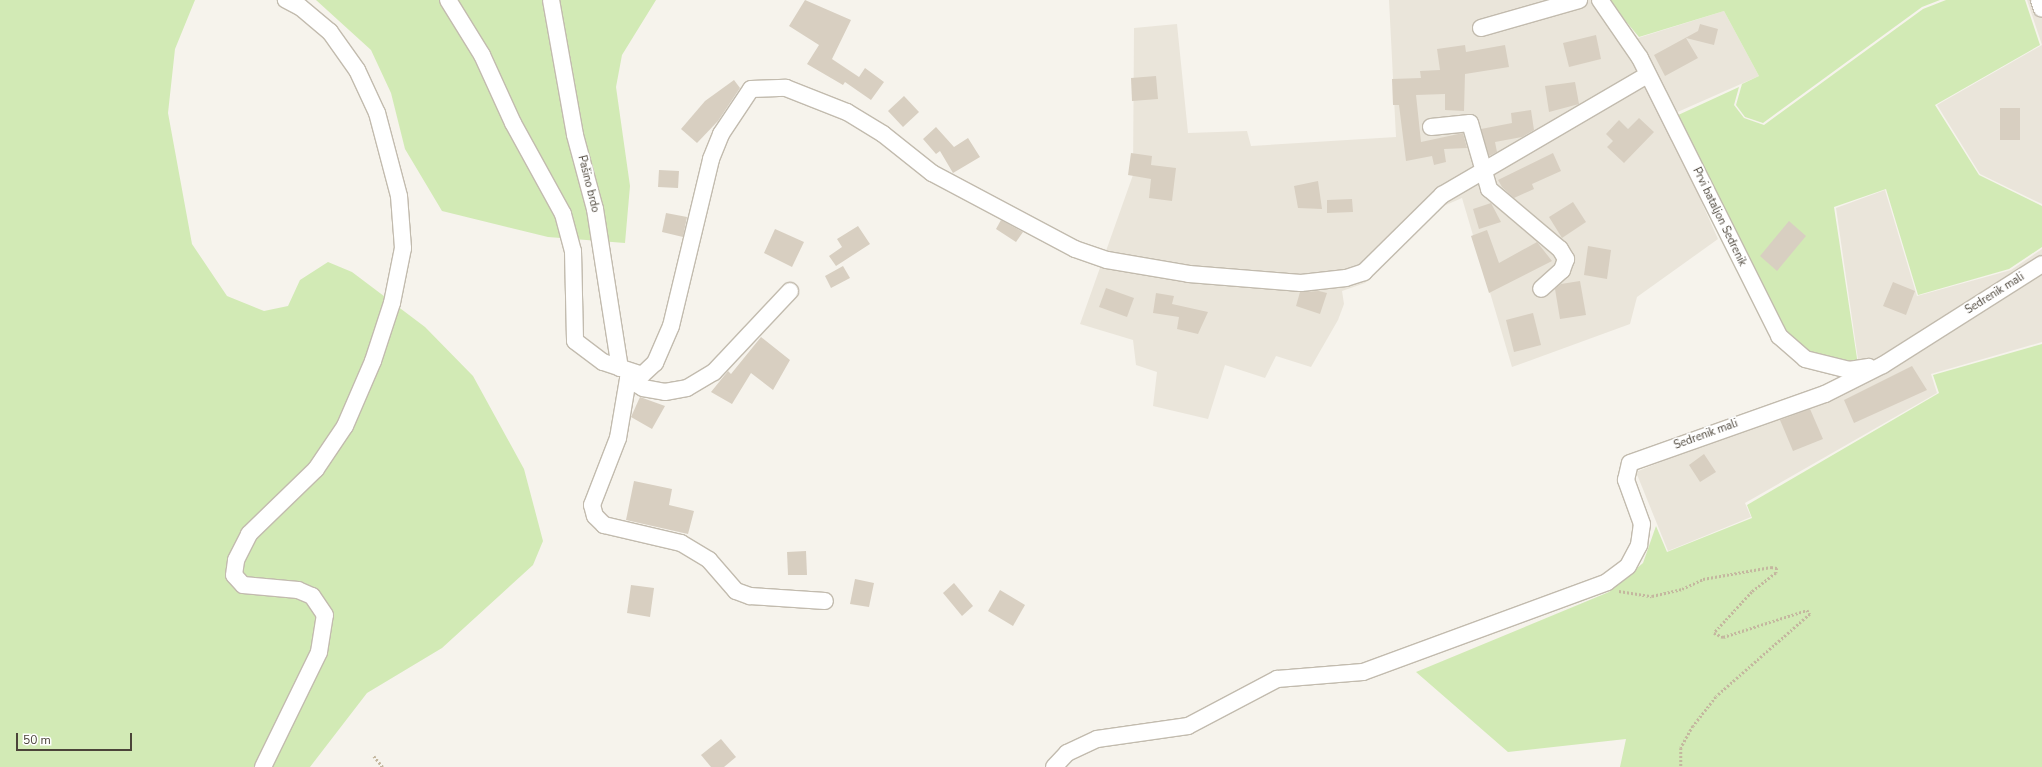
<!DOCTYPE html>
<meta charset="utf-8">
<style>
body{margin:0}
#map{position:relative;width:2042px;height:767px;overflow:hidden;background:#f6f3ec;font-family:"Nunito Sans",sans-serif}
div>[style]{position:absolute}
.residential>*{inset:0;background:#eae5da}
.green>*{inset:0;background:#d2eab5}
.building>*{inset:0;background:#d8cfc1}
.path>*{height:2.5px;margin-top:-1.25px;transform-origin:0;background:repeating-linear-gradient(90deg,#c4b79f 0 2px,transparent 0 4px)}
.roads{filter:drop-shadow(1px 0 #c2bbae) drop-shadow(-1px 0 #c2bbae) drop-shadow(0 1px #c2bbae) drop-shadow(0 -1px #c2bbae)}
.minor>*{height:16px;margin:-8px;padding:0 8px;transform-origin:8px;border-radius:8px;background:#fff}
span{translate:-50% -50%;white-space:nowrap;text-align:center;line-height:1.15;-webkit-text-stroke:3.5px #fff;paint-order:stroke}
.street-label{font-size:11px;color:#4b4439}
.scale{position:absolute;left:16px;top:733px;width:116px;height:18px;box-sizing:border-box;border:2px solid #4b4439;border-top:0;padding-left:5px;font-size:12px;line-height:14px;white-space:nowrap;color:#4b4439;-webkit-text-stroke:3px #fff;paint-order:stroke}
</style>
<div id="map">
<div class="residential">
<i style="clip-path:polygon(1389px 0,1607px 0,1638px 38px,1724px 11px,1759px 76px,1664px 118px,1718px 239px,1637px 297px,1630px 324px,1512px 367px,1462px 198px,1439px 208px,1365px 283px,1342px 291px,1344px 304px,1338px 320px,1311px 367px,1276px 356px,1265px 378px,1225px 365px,1208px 419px,1153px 406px,1157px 372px,1136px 365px,1133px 340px,1080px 324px,1133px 175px,1134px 28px,1177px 24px,1188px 133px,1247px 131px,1251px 146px,1396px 137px)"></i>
<i style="clip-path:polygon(2027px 0,2042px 0,2042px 204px,1980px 174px,1937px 105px,2042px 45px)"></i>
<i style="clip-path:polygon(1885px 190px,1917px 296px,2011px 270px,2042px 249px,2042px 342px,1931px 374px,1937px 393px,1745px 503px,1751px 517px,1668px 551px,1636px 472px,1861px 380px,1836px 208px)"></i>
</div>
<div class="green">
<i style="clip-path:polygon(0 0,195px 0,175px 49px,168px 113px,192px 244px,227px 296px,264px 311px,288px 306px,300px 280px,328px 262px,352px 272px,425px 327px,473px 376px,524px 469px,543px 541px,533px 565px,442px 648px,367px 693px,310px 767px,0 767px)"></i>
<i style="clip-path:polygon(316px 0,656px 0,622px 55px,616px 87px,630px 186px,625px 243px,548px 237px,442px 211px,405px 149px,391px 93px,371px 50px)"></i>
<i style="clip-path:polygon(1608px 0,1940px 0,1922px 7px,1763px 123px,1745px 117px,1736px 105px,1742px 84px,1759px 76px,1724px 11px,1639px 37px)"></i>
<i style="clip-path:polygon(1946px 0,2025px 0,2040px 45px,1935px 105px,1979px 175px,2042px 206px,2042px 247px,2009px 269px,1918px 295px,1886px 189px,1834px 207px,1858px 365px,1804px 352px,1781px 331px,1676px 116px,1739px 87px,1734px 105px,1744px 118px,1764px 125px,1923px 9px)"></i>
<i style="clip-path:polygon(2042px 344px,2042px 767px,1620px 767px,1626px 739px,1508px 752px,1416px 672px,1609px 592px,1643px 563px,1656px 526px,1667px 552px,1752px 518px,1747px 505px,1939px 393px,1933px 375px)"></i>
</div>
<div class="building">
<i style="clip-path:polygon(805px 0,851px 20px,832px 59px,859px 77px,865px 68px,884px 82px,871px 100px,845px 82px,843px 85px,807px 64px,819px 45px,789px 26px)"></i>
<i style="clip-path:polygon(1700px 24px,1718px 29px,1714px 45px,1686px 38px,1698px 58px,1665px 76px,1654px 55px,1698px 31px)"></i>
<i style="clip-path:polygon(1596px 35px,1601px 59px,1569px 67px,1563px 43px)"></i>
<i style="clip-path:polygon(1465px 45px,1466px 52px,1505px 45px,1509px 67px,1465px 74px,1464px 111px,1445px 110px,1445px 94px,1416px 95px,1421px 142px,1463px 133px,1467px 148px,1444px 149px,1446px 162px,1434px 165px,1432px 156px,1406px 161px,1399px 105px,1393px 105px,1392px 79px,1421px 78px,1420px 71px,1440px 70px,1437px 49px)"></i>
<i style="clip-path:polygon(1156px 76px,1158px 99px,1132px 101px,1131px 78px)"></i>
<i style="clip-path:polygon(734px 80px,740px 88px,718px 121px,697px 143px,681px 129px,705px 101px)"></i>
<i style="clip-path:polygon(1575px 82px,1579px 104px,1549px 112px,1545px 86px)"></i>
<i style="clip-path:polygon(904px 96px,919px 112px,903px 127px,888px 111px)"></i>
<i style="clip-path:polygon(2000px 108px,2020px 108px,2020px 140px,2000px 140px)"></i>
<i style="clip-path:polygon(1531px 110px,1534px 130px,1522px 137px,1495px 142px,1497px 152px,1489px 156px,1481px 129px,1512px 123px,1511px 113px)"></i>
<i style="clip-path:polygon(1639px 118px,1654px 132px,1624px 163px,1607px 147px,1613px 141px,1606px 134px,1619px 120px,1628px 129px)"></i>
<i style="clip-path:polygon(936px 127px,954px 147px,968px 138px,980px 157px,953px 173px,940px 151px,936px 154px,923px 139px)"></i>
<i style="clip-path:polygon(1131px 153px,1152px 156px,1151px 165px,1176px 168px,1172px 201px,1149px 198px,1151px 179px,1128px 175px)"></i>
<i style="clip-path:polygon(1553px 153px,1561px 171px,1532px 184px,1534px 189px,1514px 198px,1502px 187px,1498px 180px)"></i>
<i style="clip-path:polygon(659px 170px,679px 171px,678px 188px,658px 187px)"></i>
<i style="clip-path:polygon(1318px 181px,1322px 209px,1298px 208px,1294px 186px)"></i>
<i style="clip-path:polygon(1352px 199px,1353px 212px,1327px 213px,1327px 200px)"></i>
<i style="clip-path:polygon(1573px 202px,1586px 222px,1562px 238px,1549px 217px)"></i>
<i style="clip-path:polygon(1491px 203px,1501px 222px,1479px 229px,1473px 209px)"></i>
<i style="clip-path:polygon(666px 213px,687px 217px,683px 237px,662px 232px)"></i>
<i style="clip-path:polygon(1001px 220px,1023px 232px,1016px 242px,996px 229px)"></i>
<i style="clip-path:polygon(1789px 221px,1806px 236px,1777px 271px,1760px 256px)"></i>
<i style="clip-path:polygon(858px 226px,870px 244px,836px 266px,829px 256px,842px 247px,837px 239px)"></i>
<i style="clip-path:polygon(775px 229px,804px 242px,792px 267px,764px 253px)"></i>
<i style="clip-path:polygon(1487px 230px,1499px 263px,1537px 242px,1552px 261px,1489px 293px,1471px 236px)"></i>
<i style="clip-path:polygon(1588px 246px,1611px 250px,1607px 279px,1584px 275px)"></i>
<i style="clip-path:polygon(843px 266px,850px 278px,831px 288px,825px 276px)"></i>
<i style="clip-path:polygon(1580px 281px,1586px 315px,1560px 319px,1555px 289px,1561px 284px)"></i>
<i style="clip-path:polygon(1893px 282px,1915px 291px,1906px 315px,1883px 306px)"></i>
<i style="clip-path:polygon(1106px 288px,1134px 298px,1127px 317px,1099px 307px)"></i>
<i style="clip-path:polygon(1319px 291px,1327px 293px,1320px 314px,1296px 306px,1300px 292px)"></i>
<i style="clip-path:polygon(1156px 293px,1174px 296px,1172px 304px,1208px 312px,1198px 334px,1177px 329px,1179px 317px,1153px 313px)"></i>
<i style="clip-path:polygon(1533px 313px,1541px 345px,1514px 352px,1506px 320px)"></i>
<i style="clip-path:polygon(761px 337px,790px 360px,773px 390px,751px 373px,732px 404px,711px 392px,728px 371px,731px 374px)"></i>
<i style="clip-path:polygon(1912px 366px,1927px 390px,1854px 423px,1844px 400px)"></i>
<i style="clip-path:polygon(640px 397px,665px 406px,652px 429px,631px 417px)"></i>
<i style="clip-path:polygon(1810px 409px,1823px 439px,1793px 451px,1780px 420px)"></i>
<i style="clip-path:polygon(1704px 454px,1716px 472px,1700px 482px,1689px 465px)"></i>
<i style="clip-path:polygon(634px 481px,672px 489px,669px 505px,694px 511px,688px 534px,626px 520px)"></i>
<i style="clip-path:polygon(806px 551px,807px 575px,788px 575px,787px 552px)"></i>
<i style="clip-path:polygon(855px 579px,874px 583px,869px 607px,850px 604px)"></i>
<i style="clip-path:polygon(954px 583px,973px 606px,962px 616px,943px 593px)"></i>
<i style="clip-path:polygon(631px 585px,654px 588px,650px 617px,627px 613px)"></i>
<i style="clip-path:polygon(1000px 590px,1025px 605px,1013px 626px,988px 611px)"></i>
<i style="clip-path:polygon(721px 739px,736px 757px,724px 767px,711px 767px,701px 755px)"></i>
</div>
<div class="path">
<i style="left:1619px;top:591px;width:33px;rotate:9deg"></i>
<i style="left:1652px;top:596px;width:31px;rotate:-13deg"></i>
<i style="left:1682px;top:589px;width:23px;rotate:-25deg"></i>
<i style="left:1703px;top:579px;width:69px;rotate:-10deg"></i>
<i style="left:1771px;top:567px;width:6px;rotate:9deg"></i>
<i style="left:1777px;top:568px;width:5px;rotate:101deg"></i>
<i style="left:1776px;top:573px;width:31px;rotate:142deg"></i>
<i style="left:1752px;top:592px;width:56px;rotate:132.8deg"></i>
<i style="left:1714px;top:633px;width:10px;rotate:24deg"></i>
<i style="left:1723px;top:637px;width:88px;rotate:-17.8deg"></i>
<i style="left:1807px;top:610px;width:5px;rotate:53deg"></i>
<i style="left:1810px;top:614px;width:125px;rotate:138.6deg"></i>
<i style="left:1716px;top:697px;width:37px;rotate:128deg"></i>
<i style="left:1693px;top:726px;width:25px;rotate:119deg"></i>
<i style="left:1681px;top:748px;width:19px;rotate:90deg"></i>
<i style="left:374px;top:756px;width:14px;rotate:51deg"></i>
</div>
<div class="roads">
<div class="minor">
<i style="left:448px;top:0;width:65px;rotate:58.3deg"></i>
<i style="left:482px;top:55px;width:75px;rotate:65.5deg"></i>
<i style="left:513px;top:123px;width:104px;rotate:61.2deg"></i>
<i style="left:563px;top:214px;width:38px;rotate:75deg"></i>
<i style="left:573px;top:251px;width:90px;rotate:88.7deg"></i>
<i style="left:575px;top:341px;width:35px;rotate:37deg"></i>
<i style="left:603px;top:362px;width:41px;rotate:18.4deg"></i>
<i style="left:642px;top:375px;width:18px;rotate:-43deg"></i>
<i style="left:655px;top:363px;width:40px;rotate:-66.6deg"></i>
<i style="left:671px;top:326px;width:172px;rotate:-76.5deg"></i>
<i style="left:711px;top:159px;width:27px;rotate:-68deg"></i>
<i style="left:721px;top:134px;width:54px;rotate:-56.3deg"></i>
<i style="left:751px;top:89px;width:35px;rotate:-2deg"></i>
<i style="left:786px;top:88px;width:66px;rotate:21.5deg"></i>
<i style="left:847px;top:112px;width:42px;rotate:31.4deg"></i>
<i style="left:883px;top:134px;width:63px;rotate:38.5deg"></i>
<i style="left:932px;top:173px;width:162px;rotate:28deg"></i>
<i style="left:1075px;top:249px;width:34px;rotate:19deg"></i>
<i style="left:1107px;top:260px;width:83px;rotate:9.7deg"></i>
<i style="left:1189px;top:274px;width:112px;rotate:4.6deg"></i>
<i style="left:1301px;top:283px;width:45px;rotate:-6.3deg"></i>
<i style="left:1346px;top:278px;width:19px;rotate:-18deg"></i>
<i style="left:1364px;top:272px;width:110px;rotate:-44.6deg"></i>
<i style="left:1442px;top:195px;width:238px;rotate:-30.3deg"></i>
<i style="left:551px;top:0;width:137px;rotate:79.9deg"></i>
<i style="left:575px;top:135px;width:77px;rotate:74.9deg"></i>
<i style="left:595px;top:209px;width:161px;rotate:81.1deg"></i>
<i style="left:1600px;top:0;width:70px;rotate:55.4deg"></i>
<i style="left:1640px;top:58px;width:311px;rotate:63.4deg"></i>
<i style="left:1779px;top:336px;width:35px;rotate:41deg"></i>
<i style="left:1805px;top:359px;width:45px;rotate:14deg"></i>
<i style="left:1849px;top:370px;width:20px;rotate:-9deg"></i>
<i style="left:2039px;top:0;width:9px;rotate:72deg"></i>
<i style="left:1481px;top:28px;width:102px;rotate:-15.9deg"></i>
<i style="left:1431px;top:127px;width:39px;rotate:-6deg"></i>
<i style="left:1470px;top:123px;width:69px;rotate:73.9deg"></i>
<i style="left:1489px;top:189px;width:93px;rotate:40.2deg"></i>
<i style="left:1560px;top:249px;width:12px;rotate:59deg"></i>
<i style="left:1566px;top:259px;width:12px;rotate:110deg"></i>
<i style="left:1562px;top:270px;width:28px;rotate:138deg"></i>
<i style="left:629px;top:373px;width:66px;rotate:99.6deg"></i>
<i style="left:618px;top:438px;width:72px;rotate:111.2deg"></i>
<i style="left:592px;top:505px;width:11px;rotate:75deg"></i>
<i style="left:595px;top:516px;width:13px;rotate:45deg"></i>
<i style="left:604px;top:525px;width:79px;rotate:13.2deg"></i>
<i style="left:681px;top:543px;width:33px;rotate:31deg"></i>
<i style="left:709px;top:560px;width:41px;rotate:48.9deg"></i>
<i style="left:736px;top:591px;width:15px;rotate:20deg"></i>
<i style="left:750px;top:596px;width:75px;rotate:3.8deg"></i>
<i style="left:628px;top:379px;width:17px;rotate:31deg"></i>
<i style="left:643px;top:388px;width:22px;rotate:10deg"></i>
<i style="left:665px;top:392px;width:22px;rotate:-10deg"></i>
<i style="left:687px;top:388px;width:31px;rotate:-31deg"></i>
<i style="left:714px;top:372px;width:111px;rotate:-46.8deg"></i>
<i style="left:263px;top:767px;width:128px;rotate:-64deg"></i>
<i style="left:319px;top:652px;width:37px;rotate:-81deg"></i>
<i style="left:325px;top:615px;width:23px;rotate:-124deg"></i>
<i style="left:312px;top:596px;width:15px;rotate:-157deg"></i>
<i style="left:298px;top:590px;width:55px;rotate:-174.8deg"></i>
<i style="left:243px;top:585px;width:13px;rotate:-132deg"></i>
<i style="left:234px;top:575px;width:15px;rotate:-82deg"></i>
<i style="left:236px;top:560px;width:29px;rotate:-63deg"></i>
<i style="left:249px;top:534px;width:93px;rotate:-44.1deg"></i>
<i style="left:316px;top:469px;width:52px;rotate:-56deg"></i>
<i style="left:345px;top:426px;width:71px;rotate:-66.7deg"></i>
<i style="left:373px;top:361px;width:61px;rotate:-71.9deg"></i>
<i style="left:392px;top:303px;width:56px;rotate:-78.7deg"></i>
<i style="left:403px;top:248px;width:52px;rotate:-94.4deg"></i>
<i style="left:399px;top:196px;width:86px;rotate:-104.8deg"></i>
<i style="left:377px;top:113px;width:47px;rotate:-114.9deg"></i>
<i style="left:357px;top:70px;width:47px;rotate:-125.4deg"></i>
<i style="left:330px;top:32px;width:39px;rotate:-140deg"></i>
<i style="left:300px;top:7px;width:16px;rotate:-153deg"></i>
<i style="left:1054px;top:767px;width:19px;rotate:-47deg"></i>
<i style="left:1067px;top:753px;width:33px;rotate:-25deg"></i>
<i style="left:1097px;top:739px;width:92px;rotate:-8.1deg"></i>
<i style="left:1188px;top:726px;width:101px;rotate:-27.8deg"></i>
<i style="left:1277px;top:679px;width:86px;rotate:-4.7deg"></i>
<i style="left:1363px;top:672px;width:260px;rotate:-20.2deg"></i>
<i style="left:1607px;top:582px;width:26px;rotate:-37deg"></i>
<i style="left:1628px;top:566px;width:24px;rotate:-62deg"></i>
<i style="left:1639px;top:545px;width:21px;rotate:-82deg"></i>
<i style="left:1642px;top:524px;width:47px;rotate:-110deg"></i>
<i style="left:1626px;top:480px;width:17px;rotate:-77deg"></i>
<i style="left:1630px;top:463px;width:207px;rotate:-19.5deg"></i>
<i style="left:1825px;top:394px;width:65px;rotate:-26.6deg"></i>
<i style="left:1883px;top:365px;width:188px;rotate:-32.4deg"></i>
</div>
</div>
<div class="street-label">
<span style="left:588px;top:184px;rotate:76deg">Pašino brdo</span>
<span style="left:1719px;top:217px;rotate:64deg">Prvi bataljon Sedrenik</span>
<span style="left:1995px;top:294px;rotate:-32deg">Sedrenik mali</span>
<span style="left:1706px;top:435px;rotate:-20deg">Sedrenik mali</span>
</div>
<div class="scale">50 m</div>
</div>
